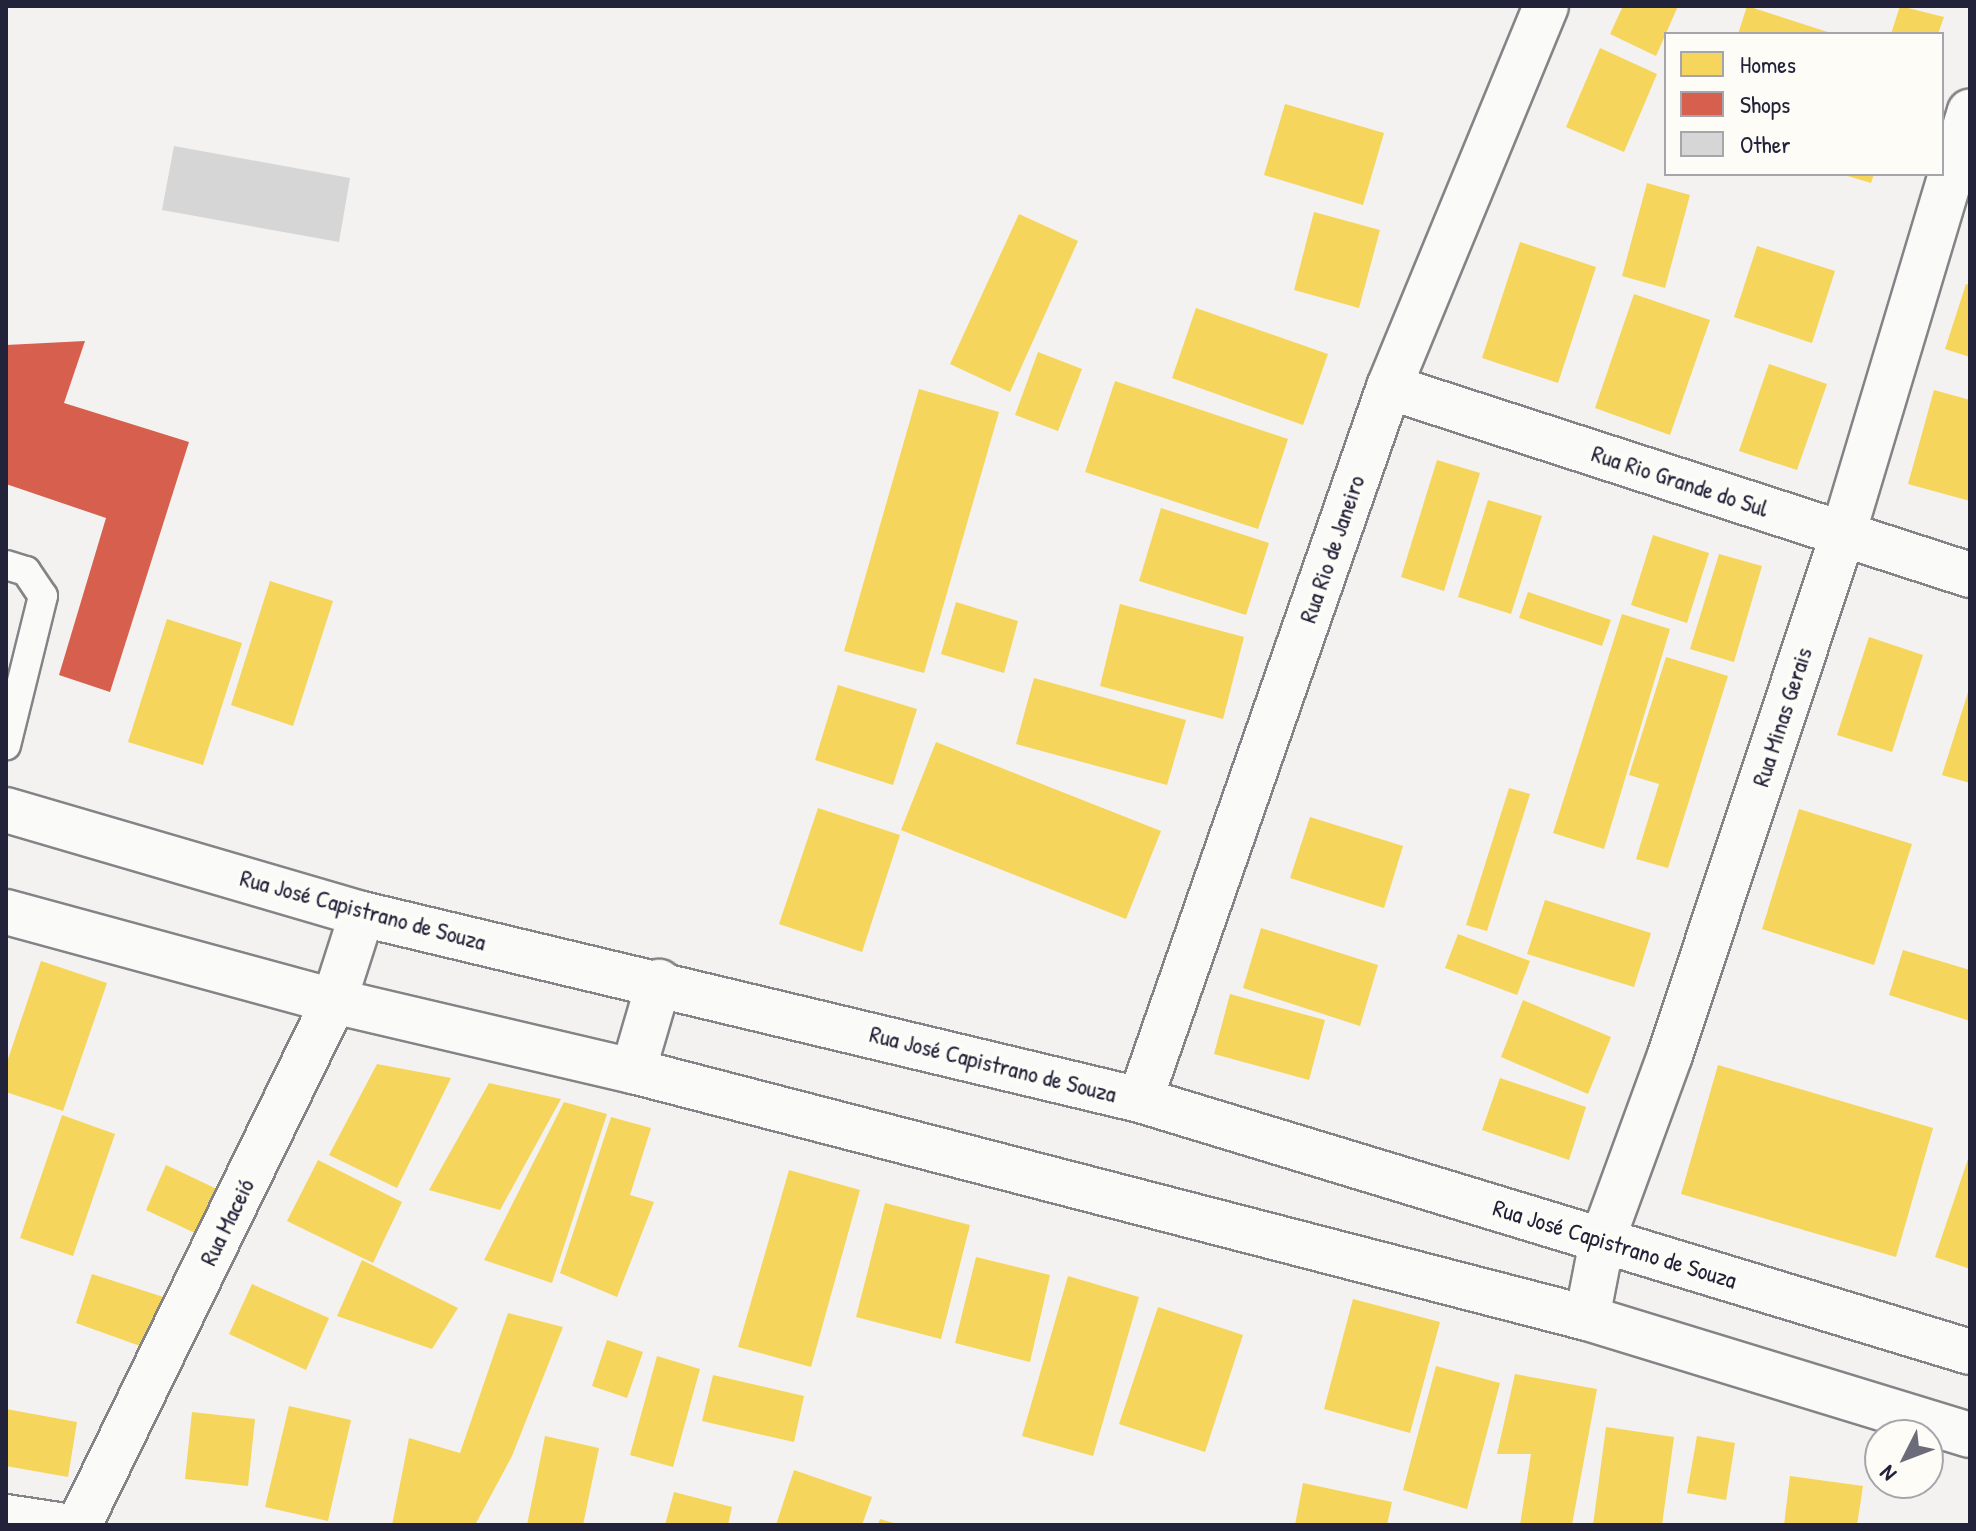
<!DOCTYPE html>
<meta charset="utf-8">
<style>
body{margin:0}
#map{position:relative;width:1976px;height:1531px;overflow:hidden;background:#f3f2f0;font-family:"Patrick Hand",sans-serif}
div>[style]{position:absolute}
.homes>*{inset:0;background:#f6d55c}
.shops>*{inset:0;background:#d6604d}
.building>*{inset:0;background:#d7d6d6}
.roads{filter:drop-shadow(2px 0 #848488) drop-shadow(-2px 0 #848488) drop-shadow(0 2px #848488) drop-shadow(0 -2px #848488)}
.service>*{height:28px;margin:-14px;padding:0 14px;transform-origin:14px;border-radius:14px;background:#fafaf8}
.minor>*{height:44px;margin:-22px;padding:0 22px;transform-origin:22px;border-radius:22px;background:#fafaf8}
.secondary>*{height:44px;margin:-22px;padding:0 22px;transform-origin:22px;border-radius:22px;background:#fafaf8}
span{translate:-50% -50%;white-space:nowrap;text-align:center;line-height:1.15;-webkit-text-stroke:8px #fdfcf7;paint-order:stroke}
.street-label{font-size:24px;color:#22223b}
.frame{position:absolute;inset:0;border:8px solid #22223b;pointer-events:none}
.legend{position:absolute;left:1664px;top:32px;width:280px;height:144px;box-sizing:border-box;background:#fdfcf7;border:2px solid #a5a5ac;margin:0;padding:10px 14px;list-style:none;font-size:24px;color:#22223b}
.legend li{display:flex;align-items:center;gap:16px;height:40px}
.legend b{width:40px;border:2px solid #a5a5ac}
.north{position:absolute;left:1864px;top:1419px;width:80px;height:80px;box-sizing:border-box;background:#fdfcf7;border:2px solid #a5a5ac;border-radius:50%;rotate:228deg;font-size:22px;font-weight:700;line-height:32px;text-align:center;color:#22223b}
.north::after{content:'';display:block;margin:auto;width:28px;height:36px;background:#6b6b7a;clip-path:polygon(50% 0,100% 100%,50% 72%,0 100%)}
</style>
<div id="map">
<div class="homes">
<i style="clip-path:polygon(1623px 6px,1678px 6px,1656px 56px,1610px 34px)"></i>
<i style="clip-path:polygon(1747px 6px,1831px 33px,1831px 34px,1738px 34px)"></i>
<i style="clip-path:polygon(1900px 6px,1944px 17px,1938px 34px,1891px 34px)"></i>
<i style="clip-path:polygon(1600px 48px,1657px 74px,1624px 152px,1566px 127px)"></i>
<i style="clip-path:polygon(1285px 104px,1384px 133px,1363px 205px,1264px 175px)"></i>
<i style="clip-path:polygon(1841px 174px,1874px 174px,1871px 183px)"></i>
<i style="clip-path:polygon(1647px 183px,1690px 195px,1665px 288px,1622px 276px)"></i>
<i style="clip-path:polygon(1314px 212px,1380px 230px,1359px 308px,1294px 290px)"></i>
<i style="clip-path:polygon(1019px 214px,1078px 241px,1010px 392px,950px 364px)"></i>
<i style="clip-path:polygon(1520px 242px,1596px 267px,1558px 383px,1482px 358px)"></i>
<i style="clip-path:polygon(1757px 246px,1835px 271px,1812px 343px,1734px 317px)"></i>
<i style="clip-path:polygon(1966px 284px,1970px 285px,1970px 357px,1945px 349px)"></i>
<i style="clip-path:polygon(1634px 294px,1710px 320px,1670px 435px,1595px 408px)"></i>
<i style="clip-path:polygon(1196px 308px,1328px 354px,1303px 425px,1172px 378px)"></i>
<i style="clip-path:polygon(1038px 352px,1082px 369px,1058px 431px,1015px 415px)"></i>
<i style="clip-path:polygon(1769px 364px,1827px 384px,1797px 470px,1739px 451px)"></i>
<i style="clip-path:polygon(1115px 381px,1288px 439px,1258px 529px,1085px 472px)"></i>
<i style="clip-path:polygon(919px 389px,999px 412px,924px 673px,844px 651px)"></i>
<i style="clip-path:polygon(1934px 390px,1970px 400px,1970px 501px,1908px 484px)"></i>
<i style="clip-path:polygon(1437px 460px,1480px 473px,1444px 591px,1401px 577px)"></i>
<i style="clip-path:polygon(1488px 500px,1542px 516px,1511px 614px,1458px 597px)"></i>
<i style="clip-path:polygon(1161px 508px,1269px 543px,1246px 615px,1139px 581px)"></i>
<i style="clip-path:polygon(1653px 535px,1709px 553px,1687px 623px,1631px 605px)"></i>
<i style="clip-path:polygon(1719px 554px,1762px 566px,1734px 662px,1690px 649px)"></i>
<i style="clip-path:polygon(270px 581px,333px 601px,293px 726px,231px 705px)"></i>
<i style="clip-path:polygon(1528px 592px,1611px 620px,1602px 646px,1519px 618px)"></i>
<i style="clip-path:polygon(956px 602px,1018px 621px,1004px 673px,941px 654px)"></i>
<i style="clip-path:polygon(1120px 604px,1244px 637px,1223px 719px,1100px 686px)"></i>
<i style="clip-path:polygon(1622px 614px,1670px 629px,1604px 849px,1553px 833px)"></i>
<i style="clip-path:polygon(167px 619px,242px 643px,203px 765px,128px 742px)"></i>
<i style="clip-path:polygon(1869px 637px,1923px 655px,1892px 752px,1837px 735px)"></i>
<i style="clip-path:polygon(1666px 657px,1728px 676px,1668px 868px,1636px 859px,1659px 784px,1629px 775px)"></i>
<i style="clip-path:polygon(1034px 678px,1186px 720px,1167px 785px,1016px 744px)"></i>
<i style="clip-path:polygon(838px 685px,917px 709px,893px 785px,815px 760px)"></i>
<i style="clip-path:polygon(1969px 689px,1970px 689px,1970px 783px,1942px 775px)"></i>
<i style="clip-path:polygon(936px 742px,1161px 831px,1126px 919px,901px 830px)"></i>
<i style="clip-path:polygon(1509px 788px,1530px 794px,1487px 931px,1466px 925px)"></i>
<i style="clip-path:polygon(818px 808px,900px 835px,862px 952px,779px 924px)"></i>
<i style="clip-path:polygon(1799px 809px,1912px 844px,1874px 965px,1762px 929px)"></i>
<i style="clip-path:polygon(1310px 817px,1403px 846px,1384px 908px,1290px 878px)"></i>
<i style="clip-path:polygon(1545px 900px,1651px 933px,1634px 987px,1527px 954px)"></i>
<i style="clip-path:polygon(1261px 928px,1378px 965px,1360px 1026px,1243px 988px)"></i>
<i style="clip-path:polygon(1458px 934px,1530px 961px,1517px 995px,1445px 968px)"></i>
<i style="clip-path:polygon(1903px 950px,1970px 970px,1970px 1021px,1889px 995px)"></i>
<i style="clip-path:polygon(41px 961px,107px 983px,63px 1111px,6px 1092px,6px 1065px)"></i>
<i style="clip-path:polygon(1230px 994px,1325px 1020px,1309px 1080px,1214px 1054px)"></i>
<i style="clip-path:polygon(1523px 1000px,1611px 1037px,1588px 1094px,1501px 1057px)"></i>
<i style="clip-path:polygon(377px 1064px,451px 1078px,397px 1188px,329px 1155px)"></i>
<i style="clip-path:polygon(1718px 1065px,1933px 1128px,1896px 1257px,1681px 1194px)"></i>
<i style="clip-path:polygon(1500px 1078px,1586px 1107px,1569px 1160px,1482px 1130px)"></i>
<i style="clip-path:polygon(489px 1083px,561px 1099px,500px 1210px,429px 1190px)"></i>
<i style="clip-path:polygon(564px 1102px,607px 1114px,552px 1283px,484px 1260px)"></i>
<i style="clip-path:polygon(62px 1115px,115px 1134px,73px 1256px,20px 1238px)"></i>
<i style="clip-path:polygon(611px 1117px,651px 1128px,630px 1195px,654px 1202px,617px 1297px,560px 1273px)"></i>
<i style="clip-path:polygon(1970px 1153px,1970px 1269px,1935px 1257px)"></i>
<i style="clip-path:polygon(318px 1160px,402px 1202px,373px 1263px,287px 1221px)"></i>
<i style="clip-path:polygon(166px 1165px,234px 1197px,214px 1242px,146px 1210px)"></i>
<i style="clip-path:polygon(789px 1170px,860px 1190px,811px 1367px,738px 1347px)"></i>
<i style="clip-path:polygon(885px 1203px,970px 1225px,941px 1339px,856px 1317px)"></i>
<i style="clip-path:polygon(976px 1257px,1050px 1275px,1030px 1362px,955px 1343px)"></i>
<i style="clip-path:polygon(362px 1260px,458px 1308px,432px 1349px,337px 1316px)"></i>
<i style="clip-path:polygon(92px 1274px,182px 1303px,154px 1351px,76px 1323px)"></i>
<i style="clip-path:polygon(1068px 1276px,1139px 1297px,1093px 1456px,1022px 1436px)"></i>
<i style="clip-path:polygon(252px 1284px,329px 1318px,306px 1370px,229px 1334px)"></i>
<i style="clip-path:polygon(1353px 1299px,1440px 1322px,1410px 1433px,1324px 1409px)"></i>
<i style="clip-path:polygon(1158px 1307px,1243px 1335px,1205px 1452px,1119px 1424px)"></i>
<i style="clip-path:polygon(508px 1313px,563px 1327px,512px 1456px,475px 1525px,392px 1525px,409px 1438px,460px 1453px)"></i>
<i style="clip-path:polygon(607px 1340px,643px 1352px,627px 1398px,592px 1386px)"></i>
<i style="clip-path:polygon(657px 1356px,700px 1369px,673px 1467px,630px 1455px)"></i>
<i style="clip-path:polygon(1436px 1366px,1500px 1383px,1467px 1509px,1403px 1490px)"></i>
<i style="clip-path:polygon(1515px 1374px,1597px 1389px,1572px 1525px,1520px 1525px,1531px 1454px,1497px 1454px)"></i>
<i style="clip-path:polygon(713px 1375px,804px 1396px,794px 1442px,702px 1421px)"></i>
<i style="clip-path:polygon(289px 1406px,351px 1420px,328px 1521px,265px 1507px)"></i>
<i style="clip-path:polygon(6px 1409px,77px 1422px,68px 1477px,6px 1466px)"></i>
<i style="clip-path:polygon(192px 1412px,255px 1419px,248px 1486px,185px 1479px)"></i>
<i style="clip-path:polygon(1606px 1427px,1674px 1437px,1662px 1525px,1593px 1525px)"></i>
<i style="clip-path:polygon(545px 1436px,599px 1448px,583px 1525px,527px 1525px)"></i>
<i style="clip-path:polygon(1697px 1436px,1735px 1443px,1726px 1500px,1687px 1493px)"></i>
<i style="clip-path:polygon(794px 1470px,872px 1497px,862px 1525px,776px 1525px)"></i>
<i style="clip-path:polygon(1790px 1476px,1863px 1486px,1857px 1525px,1784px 1525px)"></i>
<i style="clip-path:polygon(1303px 1483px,1392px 1502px,1387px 1525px,1295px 1525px)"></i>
<i style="clip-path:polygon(674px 1492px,732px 1507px,728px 1525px,665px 1525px)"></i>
<i style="clip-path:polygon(880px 1519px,897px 1524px,897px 1525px,878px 1525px)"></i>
</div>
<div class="shops">
<i style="clip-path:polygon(85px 341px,64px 403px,189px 442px,110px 692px,59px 675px,106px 518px,6px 484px,6px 345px)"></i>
</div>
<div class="building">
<i style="clip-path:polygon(174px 146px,350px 178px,339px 242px,162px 210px)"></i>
</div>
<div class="roads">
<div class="service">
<i style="left:6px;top:565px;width:21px;rotate:17deg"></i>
<i style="left:26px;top:571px;width:30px;rotate:56deg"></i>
<i style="left:43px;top:596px;width:154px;rotate:103.9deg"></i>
</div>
<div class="minor">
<i style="left:1389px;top:387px;width:611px;rotate:17.93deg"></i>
<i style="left:1140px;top:1100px;width:755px;rotate:-70.75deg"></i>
<i style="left:1389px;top:387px;width:412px;rotate:-67.6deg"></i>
<i style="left:1587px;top:1318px;width:78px;rotate:-79deg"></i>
<i style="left:1602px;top:1241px;width:198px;rotate:-69.9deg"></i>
<i style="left:1670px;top:1055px;width:549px;rotate:-71.63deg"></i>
<i style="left:1843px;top:534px;width:441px;rotate:-73.3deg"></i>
<i style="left:6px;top:1517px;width:53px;rotate:8.7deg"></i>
<i style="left:79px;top:1525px;width:583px;rotate:-64.05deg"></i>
<i style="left:334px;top:1001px;width:91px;rotate:-72.2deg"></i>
</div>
<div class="secondary">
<i style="left:6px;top:810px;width:371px;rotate:16.3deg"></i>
<i style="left:362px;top:914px;width:800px;rotate:13.45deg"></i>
<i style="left:1140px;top:1100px;width:867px;rotate:16.89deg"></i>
<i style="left:6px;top:912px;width:340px;rotate:15.2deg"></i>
<i style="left:334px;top:1001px;width:307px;rotate:13.2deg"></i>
<i style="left:633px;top:1071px;width:985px;rotate:14.52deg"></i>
<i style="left:1587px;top:1318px;width:400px;rotate:17deg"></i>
<i style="left:633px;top:1071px;width:93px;rotate:-73.7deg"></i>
</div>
</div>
<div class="street-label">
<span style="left:1680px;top:481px;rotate:18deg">Rua Rio Grande do Sul</span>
<span style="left:1332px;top:549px;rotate:-71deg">Rua Rio de Janeiro</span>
<span style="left:1782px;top:717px;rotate:-72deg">Rua Minas Gerais</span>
<span style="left:363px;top:910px;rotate:15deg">Rua José Capistrano de Souza</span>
<span style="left:993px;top:1064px;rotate:14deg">Rua José Capistrano de Souza</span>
<span style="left:227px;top:1222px;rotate:-64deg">Rua Maceió</span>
<span style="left:1615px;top:1244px;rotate:17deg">Rua José Capistrano de Souza</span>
</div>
<div class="frame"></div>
<ul class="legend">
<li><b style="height:22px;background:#f6d55c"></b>Homes</li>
<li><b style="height:22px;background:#d6604d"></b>Shops</li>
<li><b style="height:22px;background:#d7d6d6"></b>Other</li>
</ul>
<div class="north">N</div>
</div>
